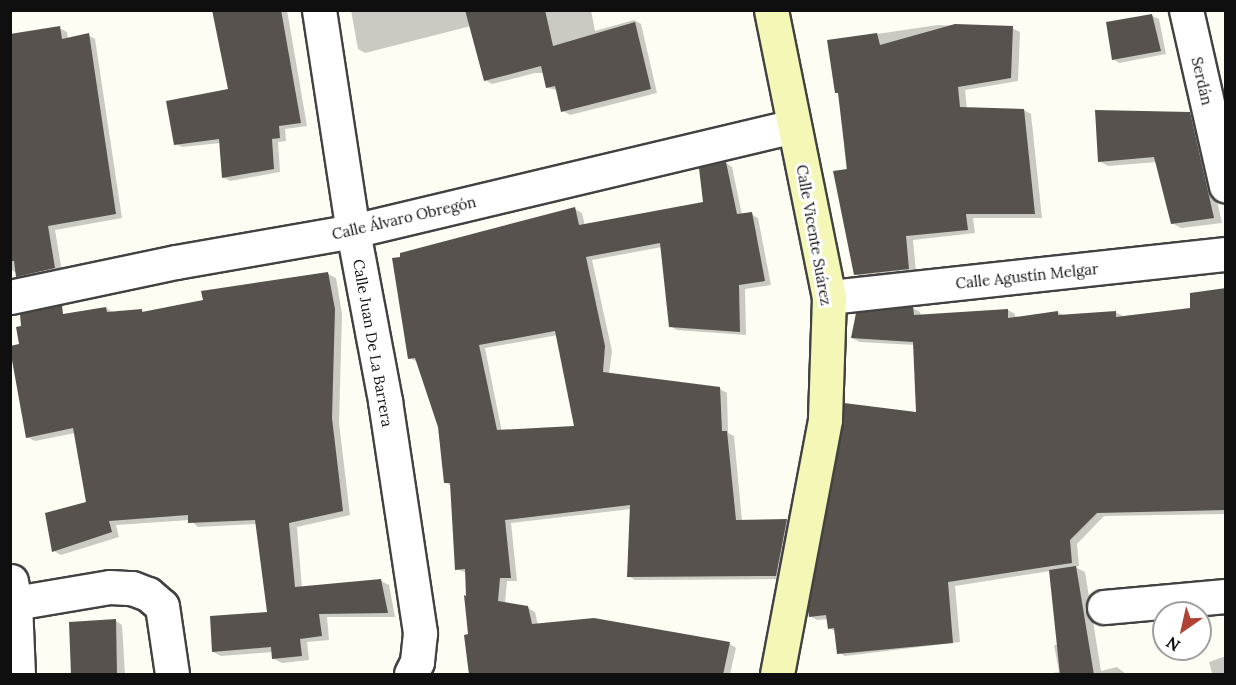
<!DOCTYPE html>
<meta charset="utf-8">
<style>
body{margin:0}
#map{position:relative;width:1236px;height:685px;overflow:hidden;background:#fefdf3;font-family:Lora,serif}
div>[style]{position:absolute}
.shadow>*{inset:0;background:#0003}
.building>*{inset:0;background:#57524d}
.roads{filter:drop-shadow(2px 0 #424242) drop-shadow(-2px 0 #424242) drop-shadow(0 2px #424242) drop-shadow(0 -2px #424242)}
.street>*{height:33px;margin:-16.5px;padding:0 16.5px;transform-origin:16.5px;border-radius:16.5px;background:#fff}
.secondary>*{height:33px;margin:-16.5px;padding:0 16.5px;transform-origin:16.5px;border-radius:16.5px;background:#f4f7b5}
span{translate:-50% -50%;white-space:nowrap;text-align:center;line-height:1.15;-webkit-text-stroke:6px #fff;paint-order:stroke}
.street-label{font-size:15px;color:#0f0f0f}
.frame{position:absolute;inset:0;border:12px solid #0f0f0f;pointer-events:none}
.north{position:absolute;left:1152px;top:601px;width:60px;height:60px;box-sizing:border-box;background:#fff;border:2px solid #9f9f9f;border-radius:50%;rotate:214deg;font-size:16px;font-weight:700;line-height:24px;text-align:center;color:#0f0f0f}
.north::after{content:'';display:block;margin:auto;width:21px;height:27px;background:#b14335;clip-path:polygon(50% 0,100% 100%,50% 72%,0 100%)}
</style>
<div id="map">
<div class="shadow">
<i style="clip-path:polygon(287px 10px,307px 126px,285px 129px,286px 141px,278px 142px,280px 172px,230px 181px,223px 177px,220px 143px,182px 147px,176px 144px,230px 91px,213px 11px)"></i>
<i style="clip-path:polygon(351px 10px,591px 10px,595px 31px,634px 20px,641px 24px,657px 93px,570px 115px,563px 111px,558px 90px,547px 88px,544px 73px,535px 73px,492px 84px,485px 80px,471px 26px,365px 53px,358px 49px)"></i>
<i style="clip-path:polygon(1152px 16px,1159px 19px,1166px 54px,1119px 63px,1113px 59px)"></i>
<i style="clip-path:polygon(938px 25px,1012px 28px,1020px 32px,1018px 81px,965px 90px,967px 109px,1024px 110px,1031px 114px,1042px 218px,973px 218px,975px 233px,913px 240px,916px 273px,863px 279px,855px 274px,840px 94px,836px 92px,829px 41px)"></i>
<i style="clip-path:polygon(59px 28px,67px 32px,68px 39px,88px 35px,95px 39px,122px 218px,55px 230px,62px 272px,26px 279px,10px 269px,10px 38px)"></i>
<i style="clip-path:polygon(1190px 114px,1199px 119px,1222px 223px,1181px 228px,1172px 223px,1157px 162px,1108px 166px,1099px 161px)"></i>
<i style="clip-path:polygon(evenodd,726px 163px,732px 167px,742px 215px,751px 214px,758px 218px,771px 285px,745px 289px,746px 335px,677px 330px,670px 326px,662px 247px,592px 260px,612px 351px,609px 374px,720px 389px,727px 393px,728px 433px,734px 436px,742px 521px,787px 520px,794px 524px,783px 579px,635px 580px,628px 576px,631px 509px,511px 523px,517px 581px,507px 581px,505px 604px,528px 608px,535px 612px,538px 625px,594px 620px,730px 644px,736px 648px,730px 674px,470px 674px,467px 573px,456px 569px,451px 486px,445px 482px,439px 427px,418px 362px,409px 358px,575px 209px,582px 213px,585px 226px,705px 203px,726px 163px,558px 335px,575px 427px,502px 432px,485px 348px,558px 335px)"></i>
<i style="clip-path:polygon(328px 274px,336px 278px,342px 314px,339px 423px,350px 515px,297px 527px,302px 588px,381px 581px,389px 585px,395px 617px,327px 617px,329px 640px,307px 642px,309px 660px,282px 663px,274px 659px,273px 652px,221px 656px,213px 652px,268px 614px,257px 524px,198px 527px,190px 520px,116px 525px,119px 537px,61px 555px,54px 551px,88px 503px,75px 433px,35px 441px,27px 437px,21px 346px,106px 308px,114px 313px,141px 310px,146px 313px)"></i>
<i style="clip-path:polygon(1226px 290px,1226px 514px,1104px 516px,1077px 544px,1079px 566px,1075px 567px,1085px 572px,1101px 671px,1117px 667px,1126px 674px,1046px 674px,1059px 672px,1054px 645px,1058px 645px,1050px 571px,955px 586px,960px 642px,845px 656px,838px 652px,836px 632px,829px 628px,828px 619px,817px 620px,810px 616px,917px 414px,915px 345px,860px 342px,852px 338px,913px 308px,920px 312px,921px 316px,1008px 310px,1015px 314px,1015px 318px,1058px 312px,1064px 316px,1115px 312px,1123px 316px,1191px 309px)"></i>
<i style="clip-path:polygon(116px 621px,122px 625px,125px 674px,72px 674px)"></i>
<i style="clip-path:polygon(1226px 656px,1226px 674px,1207px 674px,1212px 673px,1209px 662px)"></i>
</div>
<div class="building">
<i style="clip-path:polygon(212px 10px,281px 10px,301px 123px,279px 126px,280px 138px,272px 139px,274px 169px,222px 178px,219px 139px,174px 145px,166px 101px,228px 89px)"></i>
<i style="clip-path:polygon(465px 10px,545px 10px,553px 46px,635px 22px,651px 89px,561px 112px,555px 86px,546px 88px,541px 66px,484px 81px)"></i>
<i style="clip-path:polygon(1152px 14px,1161px 51px,1112px 60px,1106px 22px)"></i>
<i style="clip-path:polygon(955px 24px,1013px 26px,1011px 78px,958px 87px,960px 107px,1024px 109px,1035px 214px,966px 214px,968px 230px,906px 236px,909px 269px,854px 275px,833px 171px,847px 169px,838px 93px,835px 93px,827px 40px,877px 33px,880px 45px)"></i>
<i style="clip-path:polygon(60px 26px,62px 39px,89px 33px,116px 214px,48px 226px,55px 268px,16px 277px,14px 261px,10px 261px,10px 34px)"></i>
<i style="clip-path:polygon(1095px 110px,1190px 112px,1214px 218px,1171px 224px,1154px 157px,1098px 162px)"></i>
<i style="clip-path:polygon(evenodd,726px 162px,737px 214px,752px 212px,765px 281px,739px 285px,740px 332px,669px 327px,660px 243px,586px 257px,605px 346px,603px 372px,720px 387px,722px 431px,727px 431px,736px 520px,787px 519px,776px 576px,627px 577px,630px 505px,505px 520px,511px 578px,500px 578px,498px 601px,528px 606px,532px 624px,594px 618px,730px 642px,723px 675px,469px 675px,464px 635px,468px 634px,464px 595px,466px 596px,465px 569px,455px 570px,450px 483px,444px 483px,438px 427px,415px 358px,408px 359px,392px 258px,400px 257px,400px 253px,575px 207px,579px 225px,703px 202px,699px 168px,726px 162px,555px 331px,574px 426px,497px 430px,479px 345px,555px 331px)"></i>
<i style="clip-path:polygon(328px 272px,335px 309px,332px 418px,343px 511px,289px 523px,295px 587px,381px 579px,388px 613px,319px 614px,322px 636px,300px 639px,302px 656px,272px 659px,271px 647px,212px 652px,210px 616px,267px 612px,255px 520px,188px 523px,188px 515px,109px 521px,112px 532px,52px 552px,45px 513px,86px 502px,73px 428px,26px 438px,10px 349px,10px 346px,19px 344px,16px 327px,21px 326px,20px 314px,62px 305px,63px 314px,106px 307px,107px 312px,142px 309px,142px 312px,203px 300px,201px 291px)"></i>
<i style="clip-path:polygon(1226px 288px,1226px 510px,1097px 513px,1070px 540px,1072px 563px,948px 582px,953px 643px,837px 654px,834px 628px,828px 629px,826px 615px,809px 617px,808px 610px,843px 423px,844px 403px,916px 412px,913px 342px,851px 338px,856px 313px,913px 307px,914px 315px,1008px 309px,1008px 318px,1058px 311px,1058px 315px,1116px 311px,1116px 317px,1190px 308px,1190px 293px)"></i>
<i style="clip-path:polygon(1076px 566px,1094px 675px,1060px 675px,1049px 570px)"></i>
<i style="clip-path:polygon(116px 619px,117px 675px,71px 675px,69px 622px)"></i>
</div>
<div class="roads">
<div class="street">
<i style="left:319px;top:10px;width:224px;rotate:81.3deg"></i>
<i style="left:353px;top:231px;width:173px;rotate:79.3deg"></i>
<i style="left:385px;top:401px;width:235px;rotate:81.4deg"></i>
<i style="left:420px;top:633px;width:29px;rotate:96deg"></i>
<i style="left:417px;top:662px;width:13px;rotate:117deg"></i>
<i style="left:1186px;top:10px;width:180px;rotate:77.2deg"></i>
<i style="left:10px;top:297px;width:170px;rotate:-11.9deg"></i>
<i style="left:176px;top:262px;width:180px;rotate:-9.9deg"></i>
<i style="left:353px;top:231px;width:453px;rotate:-13.4deg"></i>
<i style="left:829px;top:297px;width:399px;rotate:-6.2deg"></i>
<i style="left:11px;top:581px;width:22px;rotate:80deg"></i>
<i style="left:15px;top:603px;width:71px;rotate:87.6deg"></i>
<i style="left:15px;top:603px;width:96px;rotate:-9.6deg"></i>
<i style="left:110px;top:587px;width:22px;rotate:3deg"></i>
<i style="left:132px;top:588px;width:17px;rotate:21deg"></i>
<i style="left:148px;top:594px;width:18px;rotate:41deg"></i>
<i style="left:162px;top:606px;width:69px;rotate:81.6deg"></i>
<i style="left:1104px;top:607px;width:122px;rotate:-5.2deg"></i>
</div>
<div class="secondary">
<i style="left:771px;top:10px;width:293px;rotate:78.6deg"></i>
<i style="left:829px;top:297px;width:123px;rotate:91.9deg"></i>
<i style="left:825px;top:420px;width:258px;rotate:100.7deg"></i>
</div>
</div>
<div class="street-label">
<span style="left:1202px;top:81px;rotate:77deg">Serdán</span>
<span style="left:404px;top:218px;rotate:-13deg">Calle Álvaro Obregón</span>
<span style="left:814px;top:235px;rotate:80deg">Calle Vicente Suárez</span>
<span style="left:1027px;top:276px;rotate:-6deg">Calle Agustín Melgar</span>
<span style="left:373px;top:343px;rotate:80deg">Calle Juan De La Barrera</span>
</div>
<div class="frame"></div>
<div class="north">N</div>
</div>
